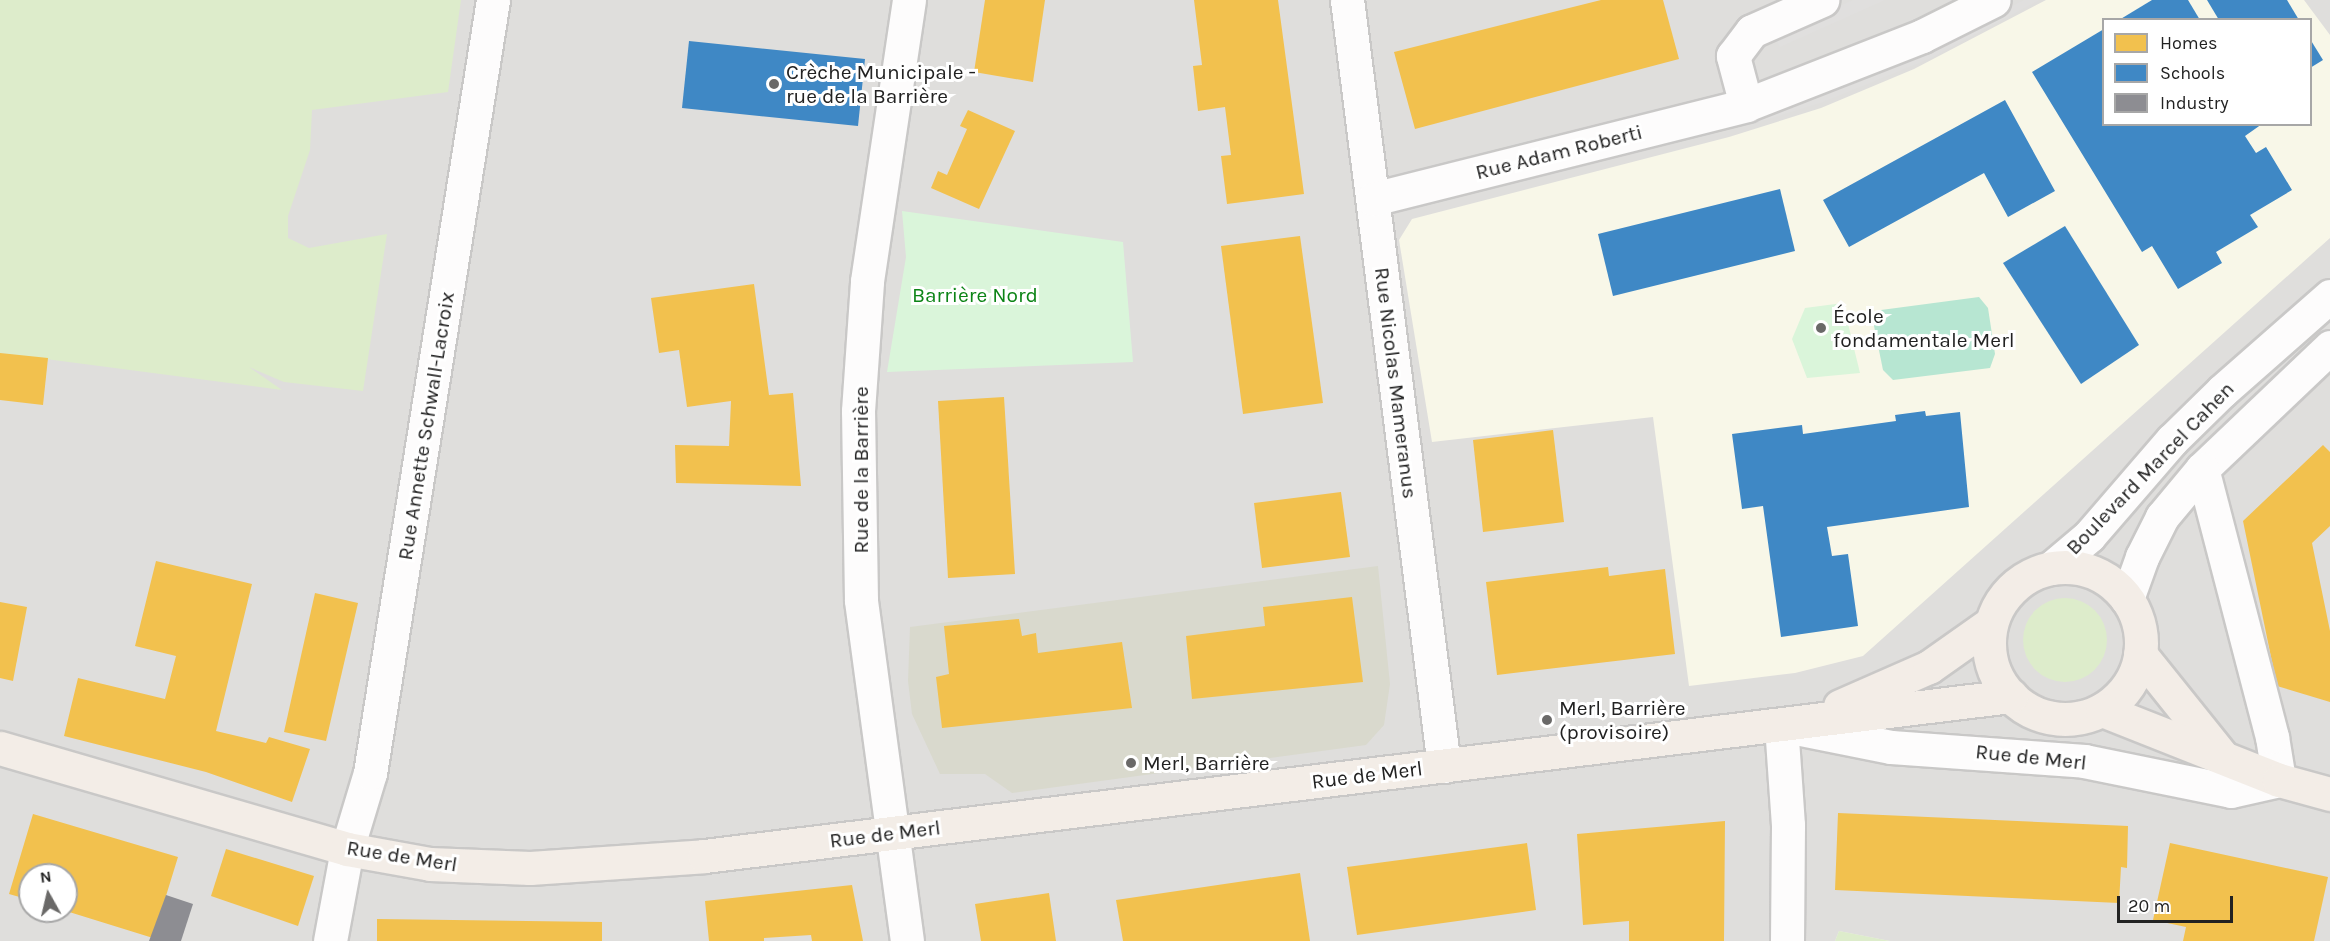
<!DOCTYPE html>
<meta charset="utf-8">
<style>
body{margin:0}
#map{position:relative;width:2330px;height:941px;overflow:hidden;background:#f0eeeb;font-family:Karla,sans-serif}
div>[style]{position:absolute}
.residential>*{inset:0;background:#dfdedc}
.education>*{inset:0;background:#f8f7e8}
.construction>*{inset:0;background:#d9d9cd}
.grass>*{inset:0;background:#ddeccb}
.round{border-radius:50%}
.park>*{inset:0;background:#daf5da}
.pitch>*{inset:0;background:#b7e6d2}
.parking>*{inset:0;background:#e0dfde}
.homes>*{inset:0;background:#f2c14e}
.schools>*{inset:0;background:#3f88c5}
.industry>*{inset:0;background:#8d8d92}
.roads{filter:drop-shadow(2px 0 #c9c8c7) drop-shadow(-2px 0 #c9c8c7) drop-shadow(0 2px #c9c8c7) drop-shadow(0 -2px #c9c8c7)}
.minor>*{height:33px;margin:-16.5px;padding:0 16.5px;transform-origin:16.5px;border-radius:16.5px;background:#fdfcfc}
.major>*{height:33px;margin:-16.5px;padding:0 16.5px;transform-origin:16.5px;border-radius:16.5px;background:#f3ede7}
.major>.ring{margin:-16.5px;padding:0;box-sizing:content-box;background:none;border:33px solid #f3ede7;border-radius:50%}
.dots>*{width:16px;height:16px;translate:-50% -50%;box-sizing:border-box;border:3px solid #fff;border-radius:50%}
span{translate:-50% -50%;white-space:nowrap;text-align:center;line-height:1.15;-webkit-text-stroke:6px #fff;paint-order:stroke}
.poi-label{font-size:21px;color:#222}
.left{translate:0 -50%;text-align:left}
.street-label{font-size:21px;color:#222}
.park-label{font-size:21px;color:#0c8416}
.legend{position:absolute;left:2102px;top:18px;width:210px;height:108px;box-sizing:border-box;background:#fff;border:2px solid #a7a7a7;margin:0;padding:8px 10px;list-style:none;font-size:18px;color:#222}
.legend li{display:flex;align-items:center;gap:12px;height:30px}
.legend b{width:30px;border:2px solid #a7a7a7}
.north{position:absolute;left:18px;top:863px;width:60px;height:60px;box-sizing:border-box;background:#fff;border:2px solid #a7a7a7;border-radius:50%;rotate:352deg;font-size:16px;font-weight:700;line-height:24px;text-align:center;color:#222}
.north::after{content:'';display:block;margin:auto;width:21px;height:27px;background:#6a6968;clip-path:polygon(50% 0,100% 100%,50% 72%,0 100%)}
.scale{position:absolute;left:2117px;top:896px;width:116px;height:27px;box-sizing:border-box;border:3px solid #222;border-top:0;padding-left:8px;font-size:18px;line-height:21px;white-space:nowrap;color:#222;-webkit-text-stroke:4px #fff;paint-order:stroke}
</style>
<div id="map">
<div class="residential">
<i style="clip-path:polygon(evenodd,0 0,2330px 0,2330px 941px,1890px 941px,1839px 931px,1835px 941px,0 941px,0 0,2104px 20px,2310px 20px,2310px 124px,2104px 124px,2104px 20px,0 0,30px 875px,66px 875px,66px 911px,30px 911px,30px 875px)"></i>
</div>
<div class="education">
<i style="clip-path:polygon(evenodd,2046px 0,2304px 0,2330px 35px,2330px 238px,1863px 656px,1795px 673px,1689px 686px,1653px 417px,1432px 442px,1399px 240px,1412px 219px,1729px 137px,1821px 108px,1914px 69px,2046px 0,2104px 20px,2310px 20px,2310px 124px,2104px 124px,2104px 20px)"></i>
</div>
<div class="construction">
<i style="clip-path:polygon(1378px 566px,1390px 684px,1384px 725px,1366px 745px,1012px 793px,985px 774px,940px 774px,912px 714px,908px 681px,910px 627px)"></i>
</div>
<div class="grass">
<i style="clip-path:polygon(0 0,461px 0,448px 92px,312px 110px,310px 150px,288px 216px,288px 238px,309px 248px,387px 234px,363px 391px,284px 382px,249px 367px,282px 390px,0 353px)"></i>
<i class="round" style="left:2023px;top:598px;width:84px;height:84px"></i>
<i style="clip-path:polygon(1839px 931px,1890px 941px,1835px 941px)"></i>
</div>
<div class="park">
<i style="clip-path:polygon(902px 211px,1123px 242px,1133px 362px,887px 372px,906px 257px)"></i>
<i style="clip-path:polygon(1843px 303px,1860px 373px,1807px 378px,1792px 339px,1805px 308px)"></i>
</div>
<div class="pitch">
<i style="clip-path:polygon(1979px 297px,1988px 308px,1995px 354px,1990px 368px,1893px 380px,1883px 370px,1874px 326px,1881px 310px)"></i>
</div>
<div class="parking">
<i style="clip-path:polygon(1853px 0,1885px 0,1780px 47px,1774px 35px)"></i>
<i style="clip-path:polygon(2024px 0,2039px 0,1931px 58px,1823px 102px,1759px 122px,1757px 115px,1821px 95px,1928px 50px)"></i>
</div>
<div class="homes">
<i style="clip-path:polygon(985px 0,1045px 0,1033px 82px,974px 72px)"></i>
<i style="clip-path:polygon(1194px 0,1278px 0,1304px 194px,1227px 204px,1221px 156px,1231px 155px,1225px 107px,1198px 111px,1193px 66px,1202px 65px)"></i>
<i style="clip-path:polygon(1601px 0,1663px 0,1679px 59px,1415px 129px,1394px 52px)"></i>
<i style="clip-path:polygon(968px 110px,1015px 131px,979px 209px,931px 188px,938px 171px,947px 175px,967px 129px,960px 126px)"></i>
<i style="clip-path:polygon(1300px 236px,1323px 403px,1243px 414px,1221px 246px)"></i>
<i style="clip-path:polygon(754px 284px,769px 395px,793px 393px,801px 486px,676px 483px,675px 445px,729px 446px,731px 401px,687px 407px,679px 350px,659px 353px,651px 298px)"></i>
<i style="clip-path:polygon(0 353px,48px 358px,43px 405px,0 400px)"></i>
<i style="clip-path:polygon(1004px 397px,1015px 574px,948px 578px,938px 401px)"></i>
<i style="clip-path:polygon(1553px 430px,1564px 522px,1483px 532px,1473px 440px)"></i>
<i style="clip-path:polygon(2323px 445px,2330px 452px,2330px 526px,2312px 543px,2330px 631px,2330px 702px,2277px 686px,2243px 521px)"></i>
<i style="clip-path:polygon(1341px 492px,1350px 557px,1262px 568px,1254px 503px)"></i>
<i style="clip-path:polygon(156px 561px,252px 584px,216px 731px,266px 743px,269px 737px,310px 749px,292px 802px,206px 772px,64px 736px,78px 678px,165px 699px,176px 656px,135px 646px)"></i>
<i style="clip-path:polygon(1608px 567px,1609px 576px,1665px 569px,1675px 654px,1497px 675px,1486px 582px)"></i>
<i style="clip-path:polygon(315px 593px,358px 603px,326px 741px,284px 732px)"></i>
<i style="clip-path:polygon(1352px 597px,1363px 682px,1192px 699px,1186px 636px,1265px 626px,1263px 607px)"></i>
<i style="clip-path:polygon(0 602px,27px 607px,13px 681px,0 678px)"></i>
<i style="clip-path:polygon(1019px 619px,1022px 636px,1036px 633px,1038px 653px,1122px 642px,1132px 708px,942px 728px,936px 677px,949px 674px,944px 626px)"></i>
<i style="clip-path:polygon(1838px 813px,2128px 826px,2127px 868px,2121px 867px,2119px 903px,1835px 890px)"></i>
<i style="clip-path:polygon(33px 814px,178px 857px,153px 938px,66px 911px,66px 875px,30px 875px,30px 900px,9px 894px)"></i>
<i style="clip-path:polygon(1725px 821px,1724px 941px,1629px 941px,1629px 921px,1583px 925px,1577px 834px)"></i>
<i style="clip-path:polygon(1527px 843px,1536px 910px,1357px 935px,1347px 867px)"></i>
<i style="clip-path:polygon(2170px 843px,2328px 877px,2314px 941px,2183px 941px,2186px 927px,2153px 920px)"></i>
<i style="clip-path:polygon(226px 849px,314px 876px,298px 926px,211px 896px)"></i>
<i style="clip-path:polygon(1300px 873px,1310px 941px,1123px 941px,1116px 900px)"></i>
<i style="clip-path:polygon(852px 885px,863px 941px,812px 941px,811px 935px,764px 938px,764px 941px,709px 941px,705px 901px)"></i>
<i style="clip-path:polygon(1049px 893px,1056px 941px,981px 941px,975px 904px)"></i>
<i style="clip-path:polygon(377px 919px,602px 922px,602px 941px,377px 941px)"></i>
</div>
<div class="schools">
<i style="clip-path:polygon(2152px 0,2188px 0,2200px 20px,2119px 20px)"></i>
<i style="clip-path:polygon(2207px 0,2287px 0,2299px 20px,2219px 20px)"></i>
<i style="clip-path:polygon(2104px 29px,2104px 124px,2262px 124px,2245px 136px,2256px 153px,2266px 147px,2292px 190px,2250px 215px,2258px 227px,2216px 252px,2222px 263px,2178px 289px,2152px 246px,2142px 252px,2032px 72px)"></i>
<i style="clip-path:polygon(2310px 39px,2323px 60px,2310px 68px)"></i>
<i style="clip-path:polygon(689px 41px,865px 59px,858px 126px,682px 108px)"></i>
<i style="clip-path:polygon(2005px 100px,2055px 191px,2008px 217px,1984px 173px,1849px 247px,1823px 200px)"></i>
<i style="clip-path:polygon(1780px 189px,1795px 251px,1613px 296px,1598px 234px)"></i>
<i style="clip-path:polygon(2065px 226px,2139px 345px,2081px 384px,2003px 263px)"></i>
<i style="clip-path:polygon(1925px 411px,1926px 416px,1960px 412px,1969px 507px,1827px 527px,1832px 556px,1848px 554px,1858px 626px,1781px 637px,1763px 506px,1742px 509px,1732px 434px,1802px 425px,1803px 434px,1896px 421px,1895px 415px)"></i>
</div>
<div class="industry">
<i style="clip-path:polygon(166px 895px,193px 904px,181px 941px,149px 941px)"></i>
</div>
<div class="roads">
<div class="minor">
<i style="left:1347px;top:0;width:772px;rotate:82.78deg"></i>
<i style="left:1746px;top:105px;width:51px;rotate:-104.9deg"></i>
<i style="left:1733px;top:56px;width:31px;rotate:-53deg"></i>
<i style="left:1752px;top:31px;width:77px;rotate:-23.9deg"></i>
<i style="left:1373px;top:199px;width:385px;rotate:-14.1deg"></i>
<i style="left:1746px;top:105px;width:189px;rotate:-21.4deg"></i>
<i style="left:1922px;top:36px;width:80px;rotate:-26.6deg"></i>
<i style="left:2051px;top:568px;width:50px;rotate:-40.1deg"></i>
<i style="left:2089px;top:536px;width:127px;rotate:-49.2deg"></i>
<i style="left:2172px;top:440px;width:70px;rotate:-44.4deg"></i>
<i style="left:2222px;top:391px;width:144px;rotate:-41.3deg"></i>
<i style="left:2127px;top:599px;width:45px;rotate:-70.3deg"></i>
<i style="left:2142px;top:557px;width:45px;rotate:-63.4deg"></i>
<i style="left:2162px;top:517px;width:62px;rotate:-50.2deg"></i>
<i style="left:2202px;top:469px;width:177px;rotate:-43.6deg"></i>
<i style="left:330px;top:941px;width:94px;rotate:-79.5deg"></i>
<i style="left:347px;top:849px;width:79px;rotate:-73.2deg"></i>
<i style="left:370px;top:773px;width:783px;rotate:-80.96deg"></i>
<i style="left:907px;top:941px;width:344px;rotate:-97.7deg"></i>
<i style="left:861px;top:600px;width:189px;rotate:-90.9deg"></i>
<i style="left:858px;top:411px;width:130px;rotate:-86deg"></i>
<i style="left:867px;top:281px;width:284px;rotate:-81.5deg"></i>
<i style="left:1787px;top:941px;width:116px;rotate:-89.5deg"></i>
<i style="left:1788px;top:825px;width:100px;rotate:-94deg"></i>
<i style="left:1781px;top:725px;width:112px;rotate:11.3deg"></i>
<i style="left:1891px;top:747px;width:194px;rotate:4.1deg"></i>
<i style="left:2084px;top:761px;width:150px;rotate:11.5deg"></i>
<i style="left:2231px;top:791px;width:49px;rotate:-12.9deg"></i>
<i style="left:2279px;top:780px;width:44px;rotate:-99.2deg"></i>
<i style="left:2272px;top:737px;width:277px;rotate:-104.6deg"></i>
</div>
<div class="major">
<i class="ring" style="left:1989px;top:567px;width:119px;height:119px"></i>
<i style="left:2140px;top:654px;width:128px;rotate:51.3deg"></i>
<i style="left:1840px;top:706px;width:97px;rotate:-23.7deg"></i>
<i style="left:1929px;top:667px;width:75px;rotate:-35.2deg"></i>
<i style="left:2102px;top:710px;width:190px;rotate:21.6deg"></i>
<i style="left:2279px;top:780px;width:53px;rotate:15.4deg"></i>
<i style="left:0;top:748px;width:361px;rotate:16.2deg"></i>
<i style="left:347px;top:849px;width:84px;rotate:10.2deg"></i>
<i style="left:430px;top:864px;width:100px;rotate:2.3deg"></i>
<i style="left:530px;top:868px;width:174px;rotate:-3.9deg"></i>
<i style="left:704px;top:856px;width:1317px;rotate:-6.98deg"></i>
</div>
</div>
<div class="dots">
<i style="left:774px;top:84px;background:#6a6968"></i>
<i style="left:1821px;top:328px;background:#6a6968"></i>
<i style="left:1547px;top:720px;background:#6a6968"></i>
<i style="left:1131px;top:763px;background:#6a6968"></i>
</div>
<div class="poi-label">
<span class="left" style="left:786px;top:84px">Crèche Municipale -<br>rue de la Barrière</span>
<span class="left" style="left:1833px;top:328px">École<br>fondamentale Merl</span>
<span class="left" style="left:1559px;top:720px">Merl, Barrière<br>(provisoire)</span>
<span class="left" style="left:1143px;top:763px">Merl, Barrière</span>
</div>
<div class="street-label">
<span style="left:1559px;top:152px;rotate:-14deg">Rue Adam Roberti</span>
<span style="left:1396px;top:383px;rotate:83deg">Rue Nicolas Mameranus</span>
<span style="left:426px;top:426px;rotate:-81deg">Rue Annette Schwall-Lacroix</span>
<span style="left:2150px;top:468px;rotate:-46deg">Boulevard Marcel Cahen</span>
<span style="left:861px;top:470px;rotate:-90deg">Rue de la Barrière</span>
<span style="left:2031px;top:757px;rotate:6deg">Rue de Merl</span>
<span style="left:1367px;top:775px;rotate:-7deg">Rue de Merl</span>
<span style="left:885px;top:834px;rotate:-7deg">Rue de Merl</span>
<span style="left:402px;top:856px;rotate:9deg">Rue de Merl</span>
</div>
<div class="park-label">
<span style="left:975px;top:295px">Barrière Nord</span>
</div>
<ul class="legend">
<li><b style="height:16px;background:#f2c14e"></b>Homes</li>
<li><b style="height:16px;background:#3f88c5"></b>Schools</li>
<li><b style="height:16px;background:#8d8d92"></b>Industry</li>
</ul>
<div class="north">N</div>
<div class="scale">20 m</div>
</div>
